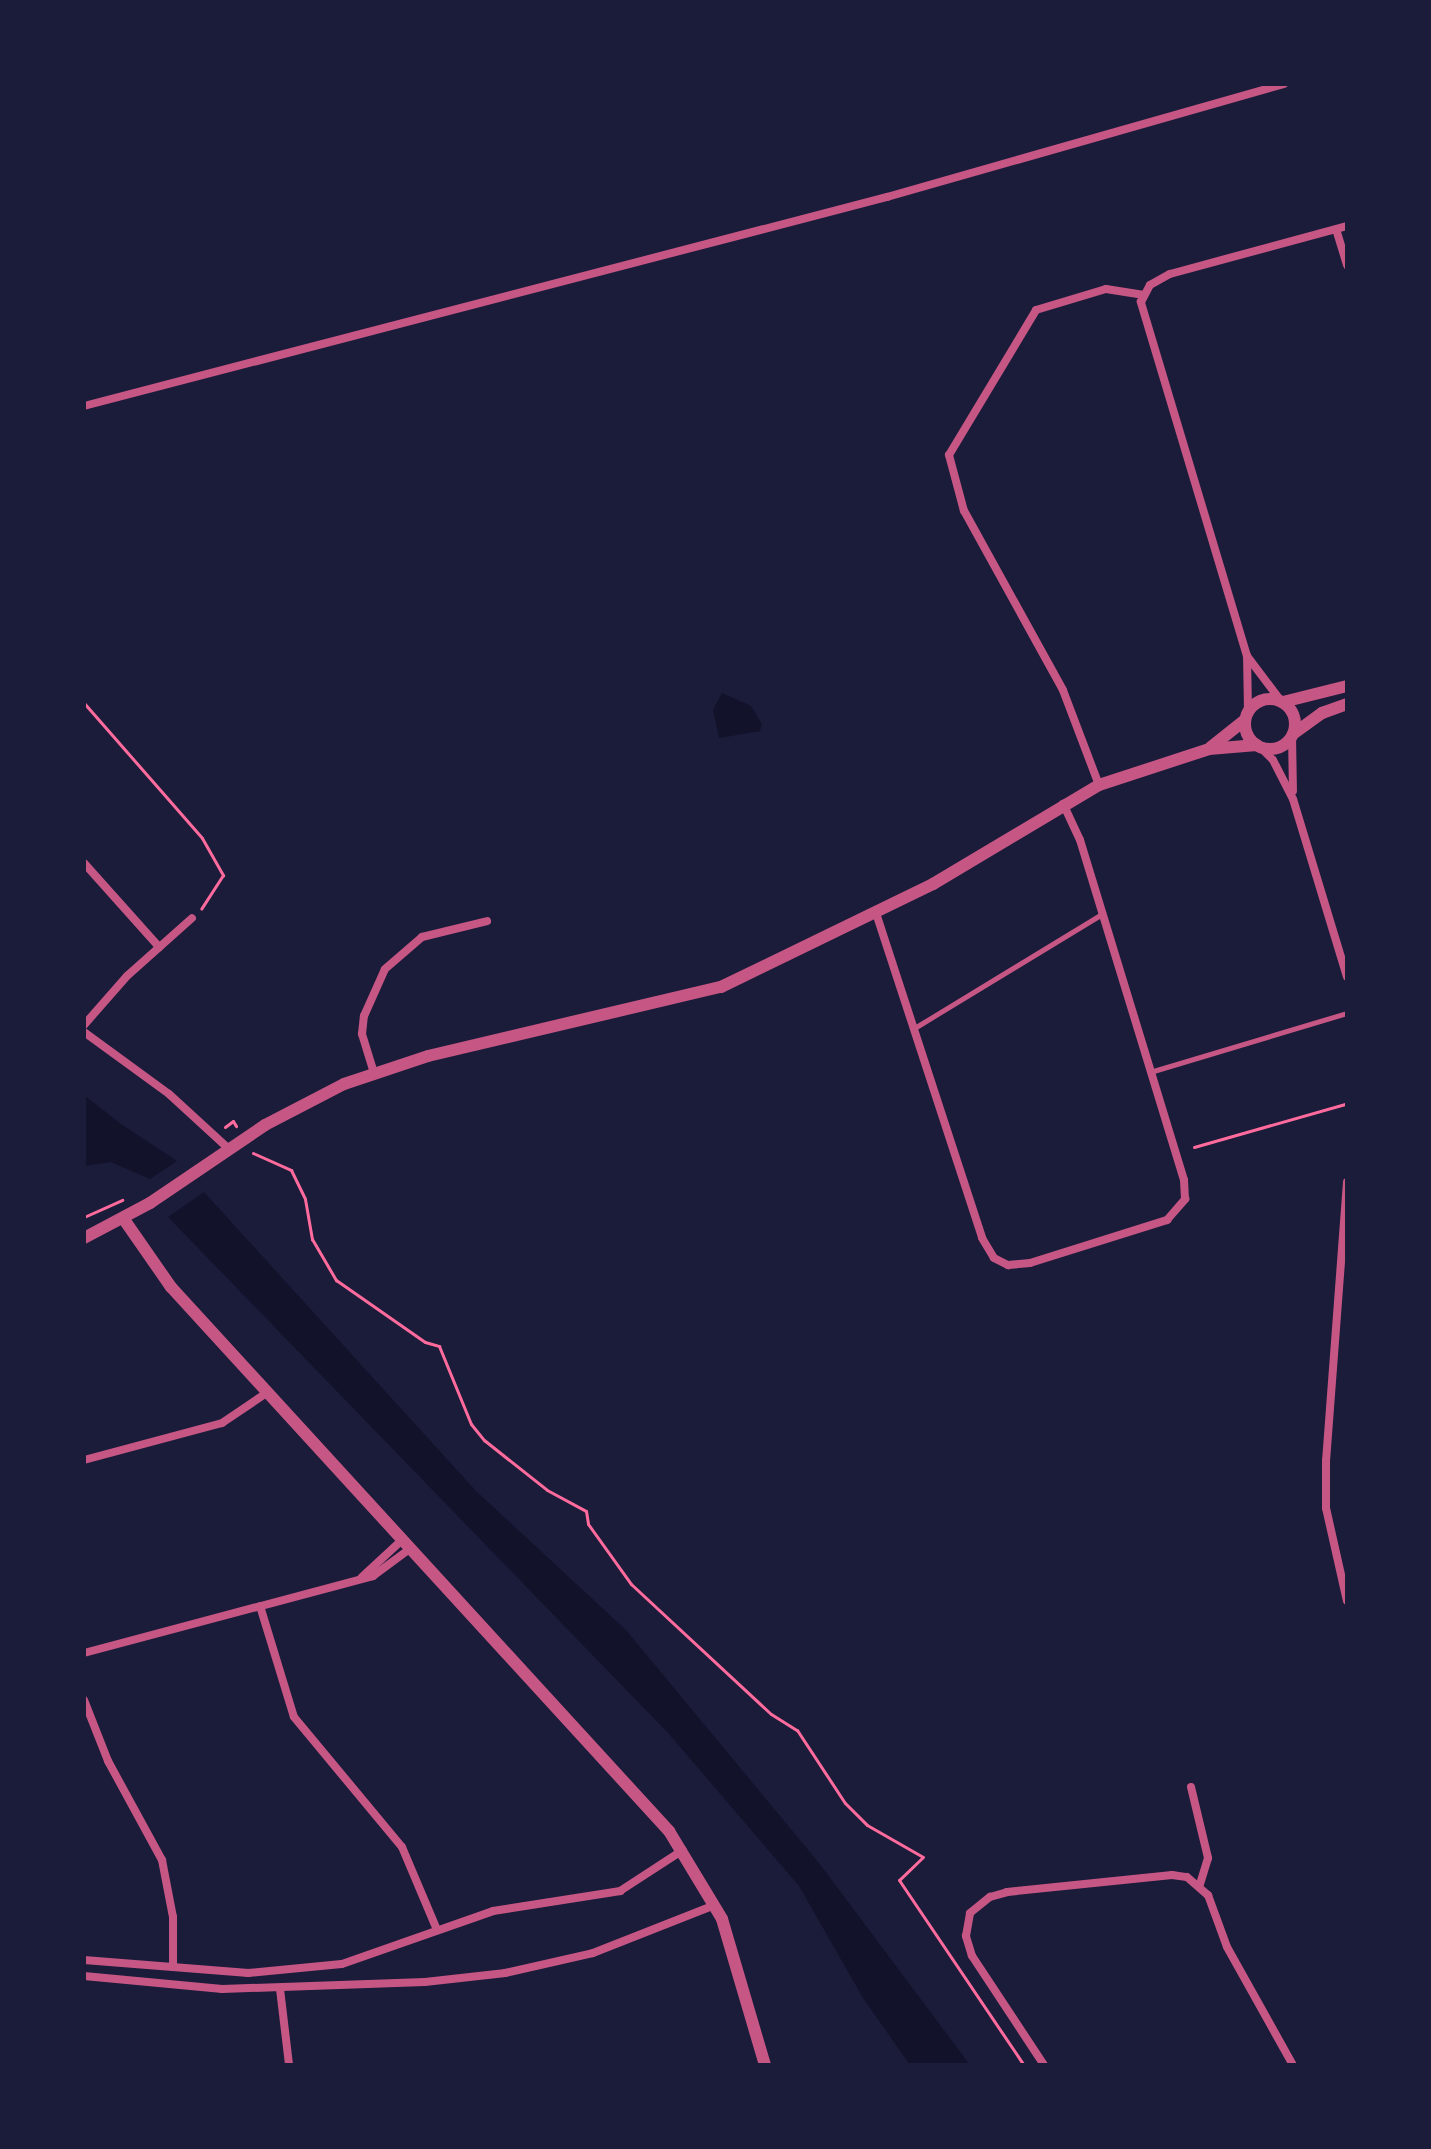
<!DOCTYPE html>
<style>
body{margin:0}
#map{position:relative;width:1431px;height:2149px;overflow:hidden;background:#1b1b3a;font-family:"Times New Roman",serif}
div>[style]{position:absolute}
.water>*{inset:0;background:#12122b}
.path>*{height:3px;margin:-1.5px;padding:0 1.5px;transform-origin:1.5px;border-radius:1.5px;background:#ff6b9d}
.service>*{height:5px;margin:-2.5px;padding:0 2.5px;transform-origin:2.5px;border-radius:2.5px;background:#c65784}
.minor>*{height:8px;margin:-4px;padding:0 4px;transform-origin:4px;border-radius:4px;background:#c65784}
.tertiary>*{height:12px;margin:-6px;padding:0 6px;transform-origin:6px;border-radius:6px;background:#c65784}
.tertiary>.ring{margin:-6px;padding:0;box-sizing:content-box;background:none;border:12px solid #c65784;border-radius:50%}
span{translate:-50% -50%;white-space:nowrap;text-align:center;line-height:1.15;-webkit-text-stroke:8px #1b1b3a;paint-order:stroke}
.frame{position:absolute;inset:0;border:86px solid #1b1b3a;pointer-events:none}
</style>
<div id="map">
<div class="water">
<i style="clip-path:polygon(722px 693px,751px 706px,762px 724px,760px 731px,719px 738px,713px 710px)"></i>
<i style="clip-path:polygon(84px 1095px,121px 1124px,177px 1161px,150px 1179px,111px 1162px,84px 1166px)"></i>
<i style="clip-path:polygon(204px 1192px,476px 1491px,626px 1630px,819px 1863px,970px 2065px,910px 2065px,863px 1998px,799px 1886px,669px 1734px,168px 1217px)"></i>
</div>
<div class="path">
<i style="left:84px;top:703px;width:179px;rotate:48.8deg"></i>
<i style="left:202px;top:838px;width:43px;rotate:60.4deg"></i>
<i style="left:223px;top:875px;width:40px;rotate:122.9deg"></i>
<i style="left:225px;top:1127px;width:10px;rotate:-37deg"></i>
<i style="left:233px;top:1121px;width:6px;rotate:59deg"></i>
<i style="left:1194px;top:1147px;width:157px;rotate:-15.9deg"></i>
<i style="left:253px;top:1153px;width:42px;rotate:24.1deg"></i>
<i style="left:291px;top:1170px;width:32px;rotate:64deg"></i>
<i style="left:305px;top:1199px;width:41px;rotate:80.1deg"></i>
<i style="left:312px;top:1239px;width:48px;rotate:59.7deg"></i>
<i style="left:336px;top:1280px;width:108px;rotate:34.9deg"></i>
<i style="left:425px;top:1342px;width:15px;rotate:16deg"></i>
<i style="left:439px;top:1346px;width:84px;rotate:67.7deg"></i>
<i style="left:471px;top:1424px;width:21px;rotate:51deg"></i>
<i style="left:484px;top:1440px;width:80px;rotate:38.4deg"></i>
<i style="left:547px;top:1490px;width:44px;rotate:28.3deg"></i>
<i style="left:586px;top:1511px;width:13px;rotate:81deg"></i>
<i style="left:588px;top:1524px;width:74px;rotate:54.4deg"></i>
<i style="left:631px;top:1584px;width:191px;rotate:42.9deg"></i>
<i style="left:771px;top:1714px;width:31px;rotate:32deg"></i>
<i style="left:797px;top:1730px;width:87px;rotate:56.7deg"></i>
<i style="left:845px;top:1803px;width:31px;rotate:45deg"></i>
<i style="left:867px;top:1825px;width:64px;rotate:29.7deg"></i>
<i style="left:923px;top:1857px;width:33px;rotate:136deg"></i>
<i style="left:899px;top:1880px;width:223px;rotate:56deg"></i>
<i style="left:84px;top:1217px;width:42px;rotate:-24.1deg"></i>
</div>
<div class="service">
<i style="left:916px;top:1027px;width:218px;rotate:-31.3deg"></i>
<i style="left:1150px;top:1072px;width:206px;rotate:-16.7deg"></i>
</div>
<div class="minor">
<i style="left:1336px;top:229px;width:38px;rotate:73deg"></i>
<i style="left:84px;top:406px;width:830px;rotate:-14.59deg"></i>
<i style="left:887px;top:197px;width:413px;rotate:-15.9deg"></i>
<i style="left:1247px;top:656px;width:56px;rotate:52.9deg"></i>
<i style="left:1248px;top:711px;width:55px;rotate:-91deg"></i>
<i style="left:1247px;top:656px;width:370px;rotate:-106.7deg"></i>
<i style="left:1141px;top:302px;width:19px;rotate:-62deg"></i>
<i style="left:1150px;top:285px;width:23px;rotate:-29deg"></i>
<i style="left:1170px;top:274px;width:183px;rotate:-15.2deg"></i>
<i style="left:1292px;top:736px;width:55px;rotate:89deg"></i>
<i style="left:1260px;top:747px;width:18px;rotate:45deg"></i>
<i style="left:1273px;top:760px;width:44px;rotate:62.9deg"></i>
<i style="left:1293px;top:799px;width:186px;rotate:73.1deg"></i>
<i style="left:1099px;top:785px;width:102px;rotate:-110.8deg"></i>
<i style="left:1063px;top:690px;width:205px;rotate:-118.9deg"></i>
<i style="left:964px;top:511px;width:58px;rotate:-105deg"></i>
<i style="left:949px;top:455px;width:169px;rotate:-59deg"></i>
<i style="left:1036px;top:310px;width:73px;rotate:-16.7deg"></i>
<i style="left:1106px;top:289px;width:37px;rotate:9deg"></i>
<i style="left:84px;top:863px;width:113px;rotate:48.2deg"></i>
<i style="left:876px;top:913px;width:342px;rotate:71.9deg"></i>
<i style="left:982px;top:1238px;width:23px;rotate:59deg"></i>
<i style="left:994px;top:1258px;width:16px;rotate:27deg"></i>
<i style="left:1008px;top:1265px;width:22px;rotate:-5deg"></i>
<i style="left:1030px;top:1263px;width:144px;rotate:-17.4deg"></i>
<i style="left:1167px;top:1220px;width:28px;rotate:-49deg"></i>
<i style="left:1185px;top:1199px;width:19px;rotate:-93deg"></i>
<i style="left:1184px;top:1180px;width:356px;rotate:-107deg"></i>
<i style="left:1080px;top:840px;width:40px;rotate:-115deg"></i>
<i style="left:84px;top:1025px;width:65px;rotate:-48.7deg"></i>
<i style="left:127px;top:976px;width:87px;rotate:-41.7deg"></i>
<i style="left:84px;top:1032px;width:105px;rotate:36.1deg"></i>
<i style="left:169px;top:1094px;width:81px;rotate:42.5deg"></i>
<i style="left:374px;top:1073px;width:41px;rotate:-107.1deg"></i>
<i style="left:362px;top:1034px;width:18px;rotate:-84deg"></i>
<i style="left:364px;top:1016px;width:51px;rotate:-65.9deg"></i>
<i style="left:385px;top:969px;width:49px;rotate:-40.9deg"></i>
<i style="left:422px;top:937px;width:67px;rotate:-13.8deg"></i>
<i style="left:1347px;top:1182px;width:279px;rotate:94.3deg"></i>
<i style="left:1326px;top:1460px;width:48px;rotate:90deg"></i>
<i style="left:1326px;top:1508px;width:95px;rotate:77.3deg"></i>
<i style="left:84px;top:1460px;width:143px;rotate:-15deg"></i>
<i style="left:222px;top:1423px;width:55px;rotate:-34deg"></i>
<i style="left:362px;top:1577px;width:56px;rotate:-42.8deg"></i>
<i style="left:260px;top:1606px;width:116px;rotate:73deg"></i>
<i style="left:294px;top:1717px;width:169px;rotate:50.3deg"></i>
<i style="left:402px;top:1847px;width:90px;rotate:67.1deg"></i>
<i style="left:84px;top:1653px;width:299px;rotate:-14.9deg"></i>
<i style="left:373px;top:1576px;width:47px;rotate:-36.4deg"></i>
<i style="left:84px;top:1700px;width:66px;rotate:68.5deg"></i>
<i style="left:108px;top:1761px;width:113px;rotate:61.4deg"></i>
<i style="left:162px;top:1860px;width:58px;rotate:79.1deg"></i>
<i style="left:173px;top:1917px;width:50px;rotate:90deg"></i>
<i style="left:1191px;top:1787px;width:73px;rotate:76.5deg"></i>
<i style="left:1208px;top:1858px;width:28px;rotate:107deg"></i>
<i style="left:84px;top:1960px;width:165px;rotate:4.5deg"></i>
<i style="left:248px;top:1973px;width:94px;rotate:-5.5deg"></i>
<i style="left:342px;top:1964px;width:160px;rotate:-19.3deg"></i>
<i style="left:493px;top:1911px;width:129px;rotate:-8.9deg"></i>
<i style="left:620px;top:1891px;width:75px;rotate:-33.1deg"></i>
<i style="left:84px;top:1976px;width:139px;rotate:5.4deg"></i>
<i style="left:222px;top:1989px;width:203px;rotate:-2deg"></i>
<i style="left:425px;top:1982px;width:81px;rotate:-6.4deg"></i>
<i style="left:505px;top:1973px;width:90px;rotate:-12.8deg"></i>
<i style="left:593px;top:1953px;width:131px;rotate:-21.5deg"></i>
<i style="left:280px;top:1989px;width:77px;rotate:83.2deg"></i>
<i style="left:1044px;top:2065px;width:131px;rotate:-123.4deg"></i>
<i style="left:972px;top:1956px;width:21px;rotate:-107deg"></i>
<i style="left:966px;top:1936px;width:23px;rotate:-80deg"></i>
<i style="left:970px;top:1913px;width:26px;rotate:-39deg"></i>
<i style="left:990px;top:1897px;width:18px;rotate:-16deg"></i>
<i style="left:1007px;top:1892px;width:166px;rotate:-5.9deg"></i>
<i style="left:1172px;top:1875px;width:15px;rotate:8deg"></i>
<i style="left:1187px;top:1877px;width:28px;rotate:41deg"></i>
<i style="left:1208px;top:1895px;width:55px;rotate:69.9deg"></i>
<i style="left:1227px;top:1947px;width:135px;rotate:60.8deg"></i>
</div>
<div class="tertiary">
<i class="ring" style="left:1245px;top:699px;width:38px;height:38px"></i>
<i style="left:1283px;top:702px;width:66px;rotate:-14deg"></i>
<i style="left:1293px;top:734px;width:36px;rotate:-36deg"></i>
<i style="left:1322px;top:713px;width:27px;rotate:-20deg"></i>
<i style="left:1211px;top:747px;width:43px;rotate:-38.5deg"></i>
<i style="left:123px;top:1218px;width:84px;rotate:55.2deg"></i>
<i style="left:171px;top:1287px;width:738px;rotate:47.53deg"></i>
<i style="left:669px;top:1831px;width:103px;rotate:58.9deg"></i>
<i style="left:722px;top:1919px;width:152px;rotate:73.6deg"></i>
<i style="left:84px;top:1238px;width:75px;rotate:-27.9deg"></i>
<i style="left:150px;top:1203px;width:139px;rotate:-34.1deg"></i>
<i style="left:265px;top:1125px;width:89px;rotate:-27.4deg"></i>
<i style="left:344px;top:1084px;width:89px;rotate:-18.4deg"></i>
<i style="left:428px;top:1056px;width:301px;rotate:-13.3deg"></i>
<i style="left:721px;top:987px;width:236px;rotate:-25.9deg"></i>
<i style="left:933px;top:884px;width:193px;rotate:-30.8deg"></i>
<i style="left:1099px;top:785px;width:116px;rotate:-18.1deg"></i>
<i style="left:1209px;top:749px;width:48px;rotate:-4.8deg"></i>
</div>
<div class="frame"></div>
</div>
